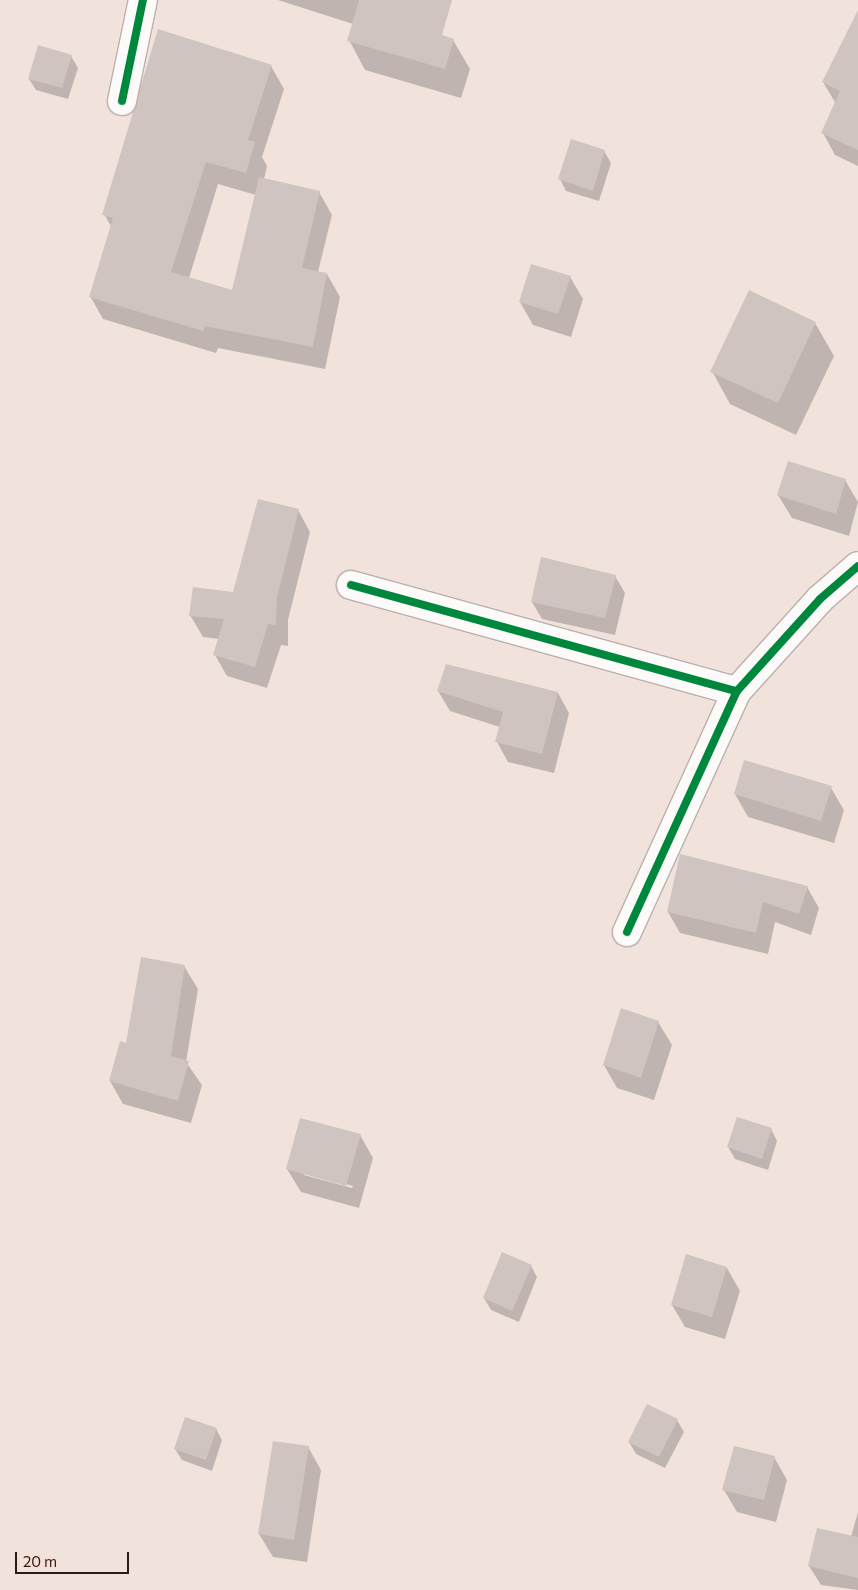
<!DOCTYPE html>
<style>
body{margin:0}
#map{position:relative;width:858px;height:1590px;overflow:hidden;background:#f1e2dc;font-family:Commissioner,sans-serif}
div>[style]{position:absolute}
.shadow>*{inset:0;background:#0003}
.building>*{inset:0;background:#d0c4c0}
.roads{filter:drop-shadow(1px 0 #bbb0ac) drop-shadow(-1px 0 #bbb0ac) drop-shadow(0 1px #bbb0ac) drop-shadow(0 -1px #bbb0ac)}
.minor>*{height:28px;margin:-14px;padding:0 14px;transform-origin:14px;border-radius:14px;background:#fdfbfa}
.cycleway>*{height:8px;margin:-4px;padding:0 4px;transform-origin:4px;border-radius:4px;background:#00873e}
span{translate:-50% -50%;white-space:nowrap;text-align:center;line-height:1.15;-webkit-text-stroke:4px #f9ded4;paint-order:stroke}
.scale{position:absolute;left:15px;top:1552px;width:114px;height:22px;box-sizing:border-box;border:2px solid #261d19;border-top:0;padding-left:6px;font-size:15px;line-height:18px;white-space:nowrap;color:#261d19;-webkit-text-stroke:4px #f9ded4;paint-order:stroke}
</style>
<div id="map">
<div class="shadow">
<i style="clip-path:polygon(278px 0,448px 0,441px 36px,453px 40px,470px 69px,461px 98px,365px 70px,349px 40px,353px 24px)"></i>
<i style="clip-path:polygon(858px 13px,858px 166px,835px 155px,823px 133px,836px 104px,823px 82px)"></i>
<i style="clip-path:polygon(71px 56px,78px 68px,68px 99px,36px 90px,29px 79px)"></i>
<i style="clip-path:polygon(evenodd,271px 66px,284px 89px,262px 157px,267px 166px,264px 179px,319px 192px,332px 215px,318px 272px,327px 274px,340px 297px,325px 369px,218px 348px,216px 353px,103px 319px,90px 296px,112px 228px,104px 214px,271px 66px,218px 184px,256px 195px,233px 292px,189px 278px,218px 184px)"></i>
<i style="clip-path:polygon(604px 151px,611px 163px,599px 201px,566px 191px,560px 179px)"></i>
<i style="clip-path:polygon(570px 277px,583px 299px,571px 337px,533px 325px,520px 302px)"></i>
<i style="clip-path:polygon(815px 323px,834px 356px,796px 435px,730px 404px,712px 371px)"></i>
<i style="clip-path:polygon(845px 480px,858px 502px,849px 536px,792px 518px,778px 495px)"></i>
<i style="clip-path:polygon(298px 510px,310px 532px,288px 620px,288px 646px,281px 645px,267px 688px,227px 676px,215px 655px,220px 639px,203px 637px,190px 615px,234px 593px)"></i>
<i style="clip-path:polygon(615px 576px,625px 593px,615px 635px,542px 619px,532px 602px)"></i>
<i style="clip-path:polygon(438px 691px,558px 693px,569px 713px,554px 773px,508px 762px,497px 742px,500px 727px,450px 711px)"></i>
<i style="clip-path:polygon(831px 788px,844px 810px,834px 843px,748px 817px,735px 794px)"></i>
<i style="clip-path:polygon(807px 887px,819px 908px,811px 935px,775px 922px,768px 954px,680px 933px,668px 912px)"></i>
<i style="clip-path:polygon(184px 966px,198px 989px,186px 1062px,202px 1085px,191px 1123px,123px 1104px,110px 1081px,127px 1044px)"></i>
<i style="clip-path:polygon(658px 1022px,672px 1045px,654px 1100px,617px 1088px,604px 1065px)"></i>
<i style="clip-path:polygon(771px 1129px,777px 1141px,768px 1170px,735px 1159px,728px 1147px)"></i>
<i style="clip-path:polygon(evenodd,360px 1135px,373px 1158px,359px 1208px,301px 1192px,287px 1169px,360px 1135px,304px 1172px,353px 1186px,352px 1188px,304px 1175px,304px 1172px)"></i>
<i style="clip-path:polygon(531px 1266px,537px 1277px,519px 1322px,491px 1310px,484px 1298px)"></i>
<i style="clip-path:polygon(727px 1268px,740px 1291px,725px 1339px,685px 1327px,672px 1305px)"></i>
<i style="clip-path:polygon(677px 1420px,684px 1432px,665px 1468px,636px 1454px,629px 1442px)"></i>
<i style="clip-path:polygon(216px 1429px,222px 1440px,212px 1471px,182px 1460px,175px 1449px)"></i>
<i style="clip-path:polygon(308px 1447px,321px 1470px,307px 1562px,273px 1557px,259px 1534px)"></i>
<i style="clip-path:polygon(774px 1457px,787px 1480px,776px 1522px,737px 1512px,724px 1490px)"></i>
<i style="clip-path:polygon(858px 1512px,858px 1590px,821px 1585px,809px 1566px,851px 1537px)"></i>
</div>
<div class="building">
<i style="clip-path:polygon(359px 0,452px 0,442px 35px,454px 39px,445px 69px,347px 41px)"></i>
<i style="clip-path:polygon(858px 10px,858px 150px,821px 133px,840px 91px,822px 82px)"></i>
<i style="clip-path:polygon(158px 29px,272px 65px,248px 140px,255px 142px,246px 173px,206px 162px,171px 272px,232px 290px,259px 177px,320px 191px,302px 268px,327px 273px,313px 347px,205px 326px,203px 331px,89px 297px,113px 218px,102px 215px)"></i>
<i style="clip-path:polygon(38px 45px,72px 55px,62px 88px,28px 79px)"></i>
<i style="clip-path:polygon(571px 139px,605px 150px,593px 191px,558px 179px)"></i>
<i style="clip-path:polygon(531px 264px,571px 276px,558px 314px,519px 302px)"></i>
<i style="clip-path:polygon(749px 290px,816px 322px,778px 403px,710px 372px)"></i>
<i style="clip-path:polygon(788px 461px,846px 479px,836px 514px,777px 495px)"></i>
<i style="clip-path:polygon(258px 499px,299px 509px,277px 597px,276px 625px,268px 624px,255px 667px,213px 655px,224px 619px,189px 616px,193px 587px,233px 592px)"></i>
<i style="clip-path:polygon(541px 557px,616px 575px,605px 618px,531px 602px)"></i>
<i style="clip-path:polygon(446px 664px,558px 692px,542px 754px,495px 742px,503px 712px,437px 691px)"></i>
<i style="clip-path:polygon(744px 760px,832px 786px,821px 821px,734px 794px)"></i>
<i style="clip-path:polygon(680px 854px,808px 886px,799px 914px,763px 902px,756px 933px,667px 912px)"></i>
<i style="clip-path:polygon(141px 957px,185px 965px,171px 1056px,189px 1061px,178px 1101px,109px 1081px,120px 1041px,126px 1043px)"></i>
<i style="clip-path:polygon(621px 1008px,659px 1021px,641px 1078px,603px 1065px)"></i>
<i style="clip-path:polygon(737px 1117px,772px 1128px,762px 1159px,727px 1147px)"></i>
<i style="clip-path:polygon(300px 1118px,361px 1134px,346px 1186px,286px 1169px)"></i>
<i style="clip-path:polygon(502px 1252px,532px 1265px,512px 1311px,483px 1298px)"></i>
<i style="clip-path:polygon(686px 1254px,727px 1267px,712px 1317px,671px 1305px)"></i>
<i style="clip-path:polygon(647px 1404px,678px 1419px,659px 1457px,628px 1442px)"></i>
<i style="clip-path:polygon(185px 1417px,217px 1428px,206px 1460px,174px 1449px)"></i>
<i style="clip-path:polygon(273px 1441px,309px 1446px,294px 1540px,258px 1534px)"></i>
<i style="clip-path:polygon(734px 1446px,775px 1456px,764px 1500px,722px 1490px)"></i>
<i style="clip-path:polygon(817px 1528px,858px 1537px,858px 1578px,808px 1566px)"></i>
</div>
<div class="roads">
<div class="minor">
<i style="left:122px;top:101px;width:103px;rotate:-78.3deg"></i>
<i style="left:351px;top:585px;width:400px;rotate:15.4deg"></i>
<i style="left:627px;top:932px;width:265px;rotate:-65.5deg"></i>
<i style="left:737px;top:691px;width:124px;rotate:-47.9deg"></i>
<i style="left:820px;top:599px;width:50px;rotate:-41deg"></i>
</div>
</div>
<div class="cycleway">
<i style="left:122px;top:101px;width:103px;rotate:-78.3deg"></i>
<i style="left:351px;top:585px;width:400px;rotate:15.4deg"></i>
<i style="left:627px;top:932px;width:265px;rotate:-65.5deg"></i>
<i style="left:737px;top:691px;width:124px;rotate:-47.9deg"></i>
<i style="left:820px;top:599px;width:50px;rotate:-41deg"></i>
</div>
<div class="scale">20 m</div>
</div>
